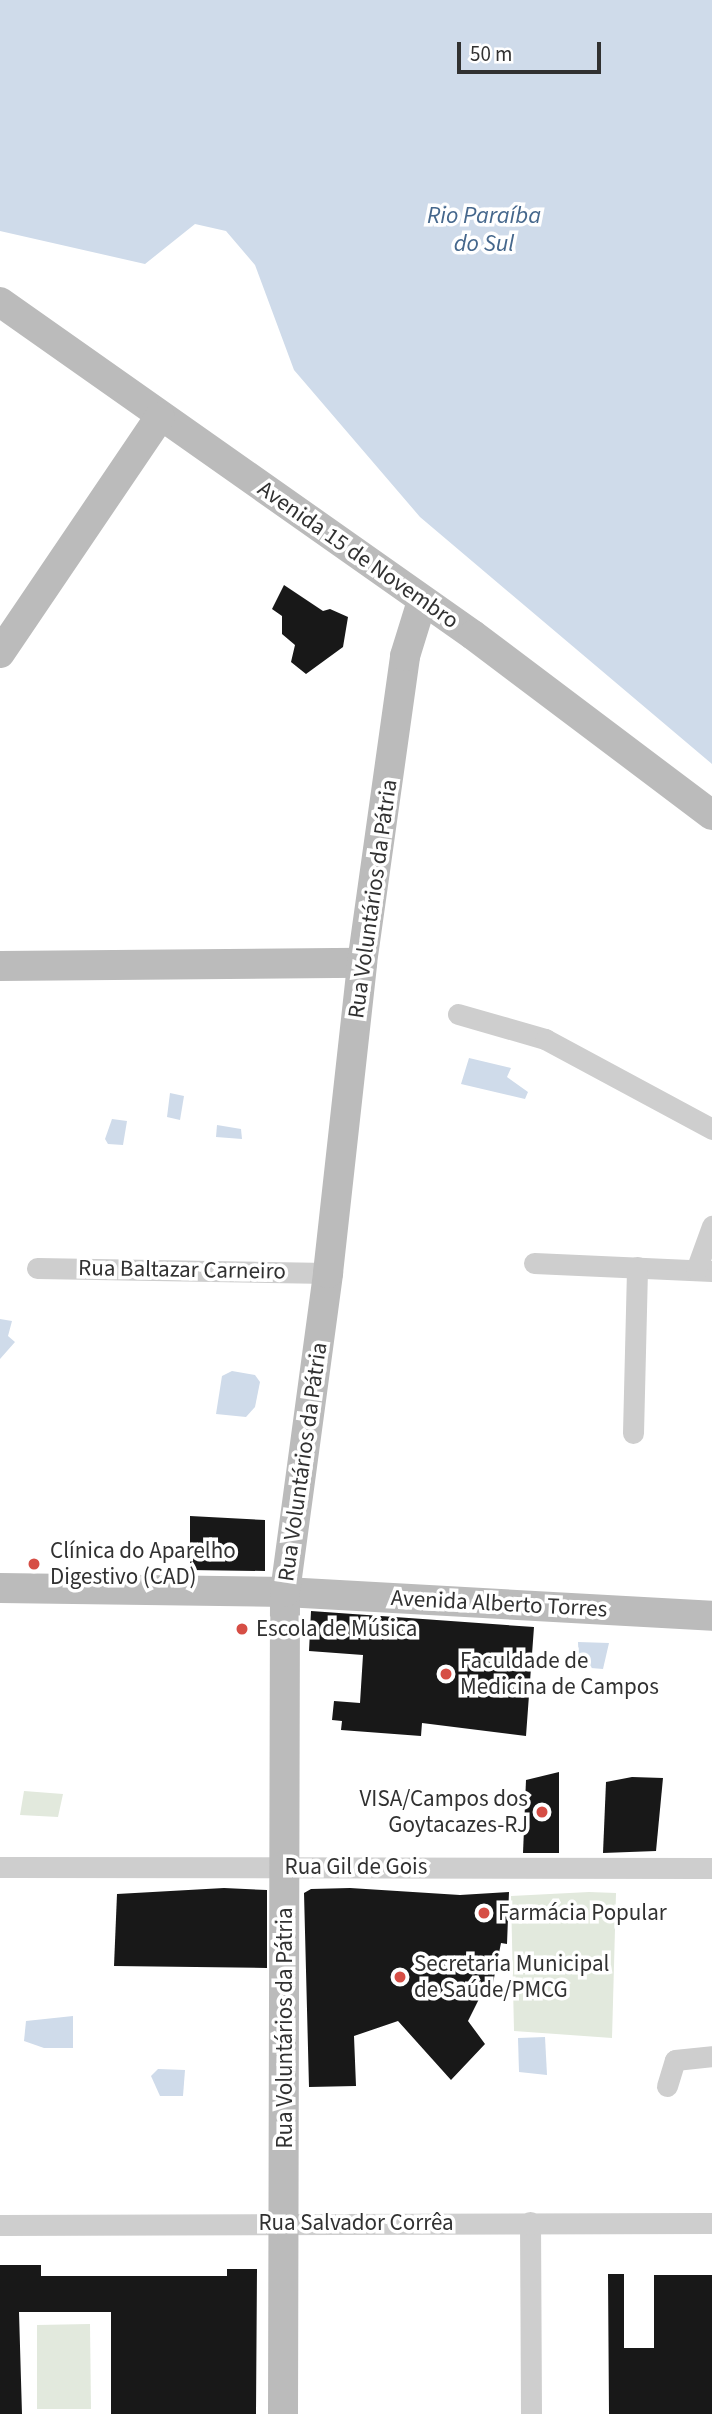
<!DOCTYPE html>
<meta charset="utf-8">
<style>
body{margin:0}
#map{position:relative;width:712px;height:2414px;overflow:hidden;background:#fff;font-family:"Source Sans 3",sans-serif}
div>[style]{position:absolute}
.green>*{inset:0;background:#e2e9dd}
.water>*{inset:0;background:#cfdbea}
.building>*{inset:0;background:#181818}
.minor>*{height:21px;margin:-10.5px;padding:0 10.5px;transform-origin:10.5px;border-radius:10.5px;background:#cecece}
.secondary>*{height:30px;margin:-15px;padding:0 15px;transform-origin:15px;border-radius:15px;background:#bbb}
.dots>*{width:19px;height:19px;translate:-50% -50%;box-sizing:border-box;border:4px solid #fff;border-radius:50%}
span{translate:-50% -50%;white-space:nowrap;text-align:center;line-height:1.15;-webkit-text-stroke:7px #fff;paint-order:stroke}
.street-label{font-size:23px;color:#313131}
.poi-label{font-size:23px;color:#313131}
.left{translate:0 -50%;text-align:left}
.right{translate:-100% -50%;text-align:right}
.water-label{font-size:24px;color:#45678c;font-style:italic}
.scale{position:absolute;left:457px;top:42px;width:144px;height:32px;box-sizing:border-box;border:4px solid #313131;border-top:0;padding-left:9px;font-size:21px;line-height:24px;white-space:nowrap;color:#313131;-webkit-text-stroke:5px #fff;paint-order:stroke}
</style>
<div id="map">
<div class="green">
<i style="clip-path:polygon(24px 1791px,63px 1794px,58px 1817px,20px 1815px)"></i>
<i style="clip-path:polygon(589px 1892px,616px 1893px,612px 2038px,514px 2031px,511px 1896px)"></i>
<i style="clip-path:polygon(90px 2324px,91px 2409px,37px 2409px,37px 2325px)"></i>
</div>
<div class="water">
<i style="clip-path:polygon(0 0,712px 0,712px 764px,420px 517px,294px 370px,255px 265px,226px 231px,195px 224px,145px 264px,0 231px)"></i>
<i style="clip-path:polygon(469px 1058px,511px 1068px,507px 1077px,528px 1092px,525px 1099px,461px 1084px)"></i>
<i style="clip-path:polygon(170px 1093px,184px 1096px,180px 1120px,167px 1117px)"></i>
<i style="clip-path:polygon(112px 1119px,127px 1121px,123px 1145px,108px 1144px,105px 1139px)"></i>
<i style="clip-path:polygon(217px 1125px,241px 1129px,242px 1139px,216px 1137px)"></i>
<i style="clip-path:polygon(0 1319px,12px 1321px,8px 1336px,15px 1342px,0 1359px)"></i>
<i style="clip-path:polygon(232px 1371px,255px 1375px,260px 1382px,255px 1407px,246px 1417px,216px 1414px,222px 1376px)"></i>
<i style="clip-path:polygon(578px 1642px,609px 1643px,603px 1669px,579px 1667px)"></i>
<i style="clip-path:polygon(73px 2016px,73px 2048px,44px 2048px,24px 2041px,26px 2021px)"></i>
<i style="clip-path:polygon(545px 2037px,547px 2075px,519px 2072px,518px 2038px)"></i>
<i style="clip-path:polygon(158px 2069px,185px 2070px,183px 2096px,160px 2096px,151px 2076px)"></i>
</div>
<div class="building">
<i style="clip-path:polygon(284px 585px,323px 611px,330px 609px,348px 617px,343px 647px,306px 674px,291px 662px,295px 645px,282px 634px,282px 616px,272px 609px)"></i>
<i style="clip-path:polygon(190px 1516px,265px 1520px,265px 1571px,190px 1570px)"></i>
<i style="clip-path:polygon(311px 1611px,534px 1627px,526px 1736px,422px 1723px,421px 1736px,341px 1730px,342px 1721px,332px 1720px,334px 1701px,360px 1703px,363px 1655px,309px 1651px)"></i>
<i style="clip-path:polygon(559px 1772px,559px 1853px,523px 1853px,526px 1780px)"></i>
<i style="clip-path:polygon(632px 1777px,663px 1778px,656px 1851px,603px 1853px,606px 1782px)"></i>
<i style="clip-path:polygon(224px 1888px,267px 1890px,267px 1968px,114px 1966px,117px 1894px)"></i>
<i style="clip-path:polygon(350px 1888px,460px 1895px,509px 1892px,507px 1944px,501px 1943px,490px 1998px,479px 1999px,468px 2021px,485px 2044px,451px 2080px,398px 2021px,354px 2036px,356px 2086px,309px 2087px,304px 1893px,311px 1889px)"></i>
<i style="clip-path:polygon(0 2265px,41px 2265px,41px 2276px,227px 2276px,227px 2269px,257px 2269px,256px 2414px,111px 2414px,111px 2312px,19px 2312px,22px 2414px,0 2414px)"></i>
<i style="clip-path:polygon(608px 2274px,624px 2274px,624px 2348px,654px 2348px,654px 2275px,712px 2275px,712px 2414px,609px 2414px)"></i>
</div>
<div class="minor">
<i style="left:458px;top:1014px;width:91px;rotate:16deg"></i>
<i style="left:545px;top:1039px;width:190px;rotate:28.3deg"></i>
<i style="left:534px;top:1263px;width:178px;rotate:2.6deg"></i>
<i style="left:37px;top:1268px;width:291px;rotate:1deg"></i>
<i style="left:696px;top:1270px;width:47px;rotate:-70deg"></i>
<i style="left:633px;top:1433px;width:166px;rotate:-88.6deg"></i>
<i style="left:0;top:1867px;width:712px;rotate:0.08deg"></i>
<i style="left:667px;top:2086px;width:27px;rotate:-73deg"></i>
<i style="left:675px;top:2060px;width:37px;rotate:-6deg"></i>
<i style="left:530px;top:2222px;width:192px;rotate:89.7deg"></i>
<i style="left:0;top:2225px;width:712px;rotate:-0.16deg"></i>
</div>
<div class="secondary">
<i style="left:0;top:302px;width:578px;rotate:35.15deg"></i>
<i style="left:473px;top:635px;width:299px;rotate:37deg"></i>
<i style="left:0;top:653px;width:285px;rotate:-55.9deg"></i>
<i style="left:0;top:966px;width:362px;rotate:-0.5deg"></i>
<i style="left:0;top:1588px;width:285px;rotate:0.8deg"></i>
<i style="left:285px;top:1592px;width:428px;rotate:3.2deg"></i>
<i style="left:283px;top:2414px;width:822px;rotate:-89.86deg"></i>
<i style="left:285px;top:1592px;width:322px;rotate:-82.3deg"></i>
<i style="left:328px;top:1273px;width:312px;rotate:-83.7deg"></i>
<i style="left:362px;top:963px;width:310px;rotate:-82deg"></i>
<i style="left:405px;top:656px;width:58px;rotate:-72.8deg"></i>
</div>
<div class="dots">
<i style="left:34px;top:1564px;background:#d64e45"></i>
<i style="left:242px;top:1629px;background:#d64e45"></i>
<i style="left:446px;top:1674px;background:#d64e45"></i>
<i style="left:542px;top:1812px;background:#d64e45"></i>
<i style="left:484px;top:1913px;background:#d64e45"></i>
<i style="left:400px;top:1977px;background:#d64e45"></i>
</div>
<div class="street-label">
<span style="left:358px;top:555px;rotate:35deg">Avenida 15 de Novembro</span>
<span style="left:373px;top:899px;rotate:-82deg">Rua Voluntários da Pátria</span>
<span style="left:182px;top:1270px;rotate:1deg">Rua Baltazar Carneiro</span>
<span style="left:303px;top:1462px;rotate:-82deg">Rua Voluntários da Pátria</span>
<span style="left:499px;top:1604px;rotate:3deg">Avenida Alberto Torres</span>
<span style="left:356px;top:1867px">Rua Gil de Gois</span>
<span style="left:285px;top:2028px;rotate:-90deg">Rua Voluntários da Pátria</span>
<span style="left:356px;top:2223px">Rua Salvador Corrêa</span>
</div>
<div class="poi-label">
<span class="left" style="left:50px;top:1564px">Clínica do Aparelho<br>Digestivo (CAD)</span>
<span class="left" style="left:256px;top:1629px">Escola de Música</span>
<span class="left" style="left:460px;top:1674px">Faculdade de<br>Medicina de Campos</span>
<span class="right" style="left:528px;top:1812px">VISA/Campos dos<br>Goytacazes-RJ</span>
<span class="left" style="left:498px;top:1913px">Farmácia Popular</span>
<span class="left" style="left:414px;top:1977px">Secretaria Municipal<br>de Saúde/PMCG</span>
</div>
<div class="water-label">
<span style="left:484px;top:230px">Rio Paraíba<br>do Sul</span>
</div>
<div class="scale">50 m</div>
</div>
